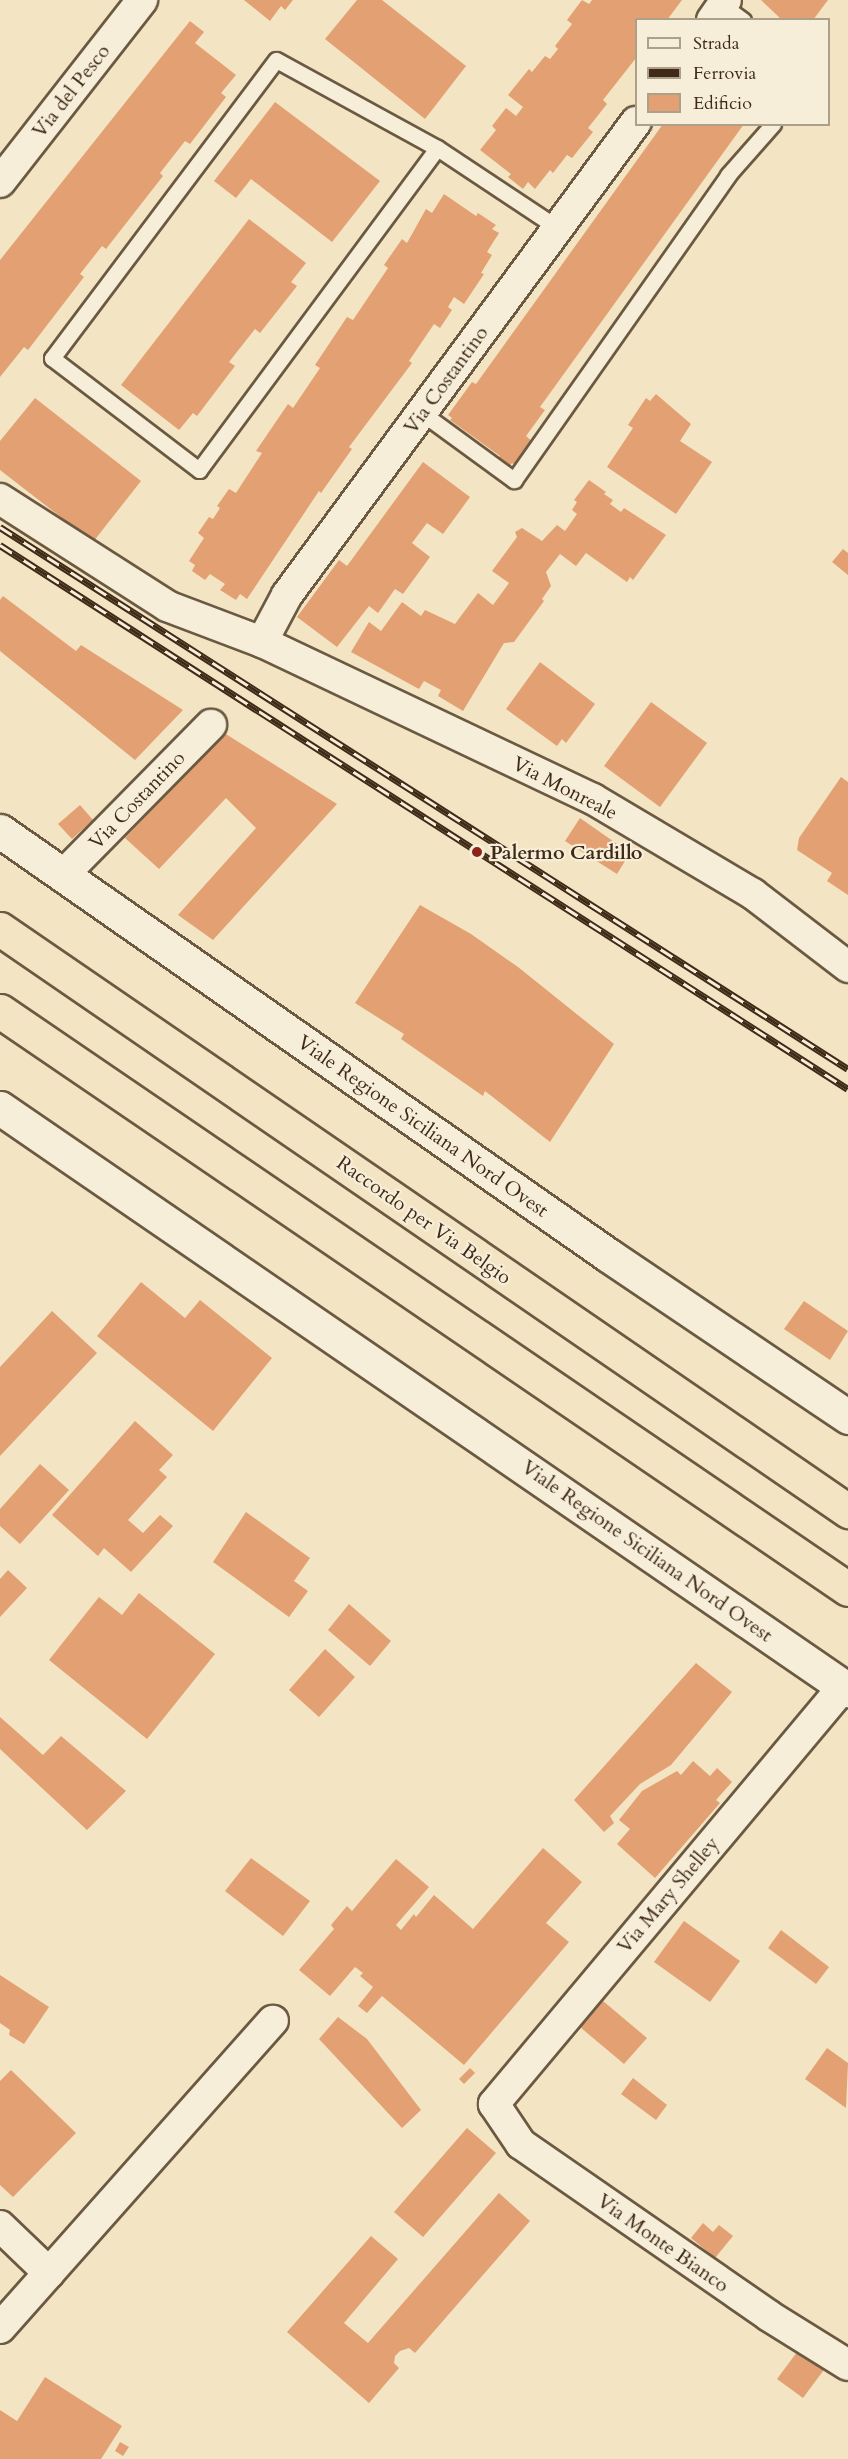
<!DOCTYPE html>
<style>
body{margin:0}
#map{position:relative;width:848px;height:2459px;overflow:hidden;background:#f3e5c4;font-family:Cardo,serif}
div>[style]{position:absolute}
.building>*{inset:0;background:#e2a073}
.roads{filter:drop-shadow(2px 0 #6b5942) drop-shadow(-2px 0 #6b5942) drop-shadow(0 2px #6b5942) drop-shadow(0 -2px #6b5942)}
.lane>*{height:15px;margin:-7.5px;padding:0 7.5px;transform-origin:7.5px;border-radius:7.5px;background:#f7eed9}
.street>*{height:30px;margin:-15px;padding:0 15px;transform-origin:15px;border-radius:15px;background:#f7eed9}
.secondary>*{height:33px;margin:-16.5px;padding:0 16.5px;transform-origin:16.5px;border-radius:16.5px;background:#f7eed9}
.highway>*{height:33px;margin:-16.5px;padding:0 16.5px;transform-origin:16.5px;border-radius:16.5px;background:#f3e5c4}
.rail>*{height:7px;margin-top:-3.5px;transform-origin:0;background:repeating-linear-gradient(90deg,#f7eed9 0 14px,#3e2a16 0 28px);box-sizing:border-box;border-block:2px solid #3e2a16}
.dots>*{width:16px;height:16px;translate:-50% -50%;box-sizing:border-box;border:3px solid #f7eed9;border-radius:50%}
span{translate:-50% -50%;white-space:nowrap;text-align:center;line-height:1.15;-webkit-text-stroke:4.5px #f7eed9;paint-order:stroke}
.street-label{font-size:20px;color:#3e2a16}
.poi-label{font-size:20px;color:#3e2a16;font-weight:700}
.left{translate:0 -50%;text-align:left}
.legend{position:absolute;left:635px;top:18px;width:195px;height:108px;box-sizing:border-box;background:#f7eed9;border:2px solid #ada08b;margin:0;padding:8px 10px;list-style:none;font-size:18px;color:#3e2a16}
.legend li{display:flex;align-items:center;gap:12px;height:30px}
.legend b{width:30px;border:2px solid #ada08b}
</style>
<div id="map">
<div class="building">
<i style="clip-path:polygon(244px 0,293px 0,285px 10px,281px 6px,270px 21px)"></i>
<i style="clip-path:polygon(357px 0,382px 0,466px 66px,425px 119px,325px 39px)"></i>
<i style="clip-path:polygon(582px 0,589px 4px,592px 0,682px 0,667px 20px,636px 20px,636px 58px,603px 100px,607px 104px,588px 128px,593px 132px,572px 158px,567px 155px,553px 173px,550px 170px,535px 189px,528px 182px,523px 189px,508px 177px,511px 174px,480px 150px,496px 130px,492px 126px,506px 108px,516px 116px,523px 107px,508px 95px,529px 69px,532px 72px,545px 56px,550px 59px,558px 49px,555px 46px,572px 24px,567px 20px)"></i>
<i style="clip-path:polygon(761px 0,828px 0,813px 20px,782px 20px)"></i>
<i style="clip-path:polygon(190px 21px,204px 32px,195px 43px,236px 75px,221px 93px,226px 97px,190px 144px,185px 141px,160px 173px,163px 176px,106px 249px,102px 246px,80px 274px,84px 277px,28px 350px,24px 347px,0 377px,0 260px)"></i>
<i style="clip-path:polygon(275px 102px,380px 181px,332px 242px,251px 179px,236px 198px,214px 181px)"></i>
<i style="clip-path:polygon(663px 124px,744px 124px,540px 407px,545px 410px,526px 436px,533px 442px,516px 466px,512px 463px,508px 468px,497px 459px,500px 456px,450px 420px,452px 418px,448px 415px,472px 382px,476px 384px)"></i>
<i style="clip-path:polygon(444px 194px,476px 216px,478px 213px,496px 225px,492px 229px,499px 233px,487px 252px,492px 255px,481px 273px,484px 274px,464px 304px,454px 297px,448px 307px,452px 310px,440px 328px,434px 324px,409px 361px,412px 363px,349px 447px,352px 449px,321px 493px,319px 491px,247px 599px,240px 594px,236px 600px,220px 590px,225px 584px,210px 574px,205px 580px,192px 571px,195px 565px,189px 561px,204px 538px,198px 533px,209px 517px,213px 519px,220px 508px,217px 506px,229px 489px,236px 493px,262px 453px,256px 451px,288px 404px,293px 408px,320px 368px,315px 365px,347px 317px,353px 320px,388px 268px,384px 265px,402px 239px,407px 243px,426px 209px,432px 213px)"></i>
<i style="clip-path:polygon(249px 219px,306px 263px,291px 282px,297px 286px,260px 333px,255px 329px,229px 362px,235px 366px,197px 416px,193px 413px,179px 430px,121px 385px)"></i>
<i style="clip-path:polygon(656px 394px,691px 424px,680px 441px,712px 462px,676px 514px,607px 467px,633px 428px,628px 425px,646px 398px,650px 401px)"></i>
<i style="clip-path:polygon(35px 398px,141px 481px,93px 542px,0 470px,0 441px)"></i>
<i style="clip-path:polygon(423px 462px,470px 497px,443px 534px,427px 523px,412px 543px,430px 557px,403px 594px,395px 589px,378px 613px,369px 606px,337px 647px,297px 617px,339px 560px,347px 566px)"></i>
<i style="clip-path:polygon(589px 480px,606px 492px,604px 494px,613px 500px,610px 504px,621px 512px,624px 508px,666px 535px,633px 580px,630px 577px,627px 582px,586px 553px,576px 566px,560px 554px,546px 572px,551px 586px,542px 599px,544px 601px,514px 642px,504px 643px,463px 711px,438px 696px,441px 690px,424px 681px,419px 689px,351px 652px,369px 622px,381px 631px,402px 602px,421px 616px,425px 610px,455px 624px,478px 593px,493px 605px,509px 583px,492px 571px,517px 537px,515px 532px,522px 528px,542px 541px,557px 525px,565px 531px,577px 514px,572px 510px,577px 502px,574px 500px)"></i>
<i style="clip-path:polygon(843px 549px,848px 553px,848px 575px,832px 562px)"></i>
<i style="clip-path:polygon(3px 596px,76px 651px,81px 645px,183px 710px,135px 760px,0 651px,0 600px)"></i>
<i style="clip-path:polygon(540px 662px,595px 704px,566px 743px,562px 739px,557px 746px,506px 709px)"></i>
<i style="clip-path:polygon(651px 702px,707px 743px,660px 807px,604px 766px)"></i>
<i style="clip-path:polygon(221px 731px,337px 804px,213px 940px,178px 915px,256px 828px,226px 798px,159px 869px,125px 838px,195px 765px)"></i>
<i style="clip-path:polygon(841px 777px,848px 782px,848px 895px,827px 881px,832px 873px,797px 850px,799px 838px)"></i>
<i style="clip-path:polygon(80px 805px,93px 820px,72px 839px,58px 824px)"></i>
<i style="clip-path:polygon(580px 818px,630px 853px,617px 874px,565px 841px)"></i>
<i style="clip-path:polygon(420px 905px,471px 934px,518px 967px,614px 1044px,550px 1142px,485px 1091px,483px 1096px,401px 1039px,404px 1034px,355px 1003px)"></i>
<i style="clip-path:polygon(141px 1282px,185px 1318px,200px 1300px,272px 1358px,213px 1431px,97px 1336px)"></i>
<i style="clip-path:polygon(804px 1301px,848px 1331px,830px 1360px,784px 1329px)"></i>
<i style="clip-path:polygon(52px 1311px,97px 1353px,0 1456px,0 1367px)"></i>
<i style="clip-path:polygon(135px 1421px,173px 1455px,159px 1470px,167px 1477px,128px 1520px,143px 1533px,160px 1515px,173px 1526px,131px 1572px,104px 1548px,98px 1556px,52px 1515px)"></i>
<i style="clip-path:polygon(40px 1464px,69px 1490px,20px 1544px,0 1526px,0 1509px)"></i>
<i style="clip-path:polygon(246px 1512px,310px 1558px,294px 1581px,308px 1591px,289px 1617px,213px 1562px)"></i>
<i style="clip-path:polygon(8px 1570px,27px 1588px,0 1617px,0 1579px)"></i>
<i style="clip-path:polygon(139px 1593px,215px 1654px,147px 1739px,49px 1660px,99px 1597px,122px 1615px)"></i>
<i style="clip-path:polygon(349px 1604px,391px 1641px,370px 1666px,328px 1630px)"></i>
<i style="clip-path:polygon(325px 1649px,355px 1677px,319px 1717px,289px 1690px)"></i>
<i style="clip-path:polygon(696px 1663px,732px 1692px,671px 1765px,640px 1784px,610px 1816px,614px 1823px,604px 1832px,574px 1800px)"></i>
<i style="clip-path:polygon(0 1717px,43px 1755px,61px 1736px,126px 1791px,87px 1830px,0 1749px)"></i>
<i style="clip-path:polygon(693px 1761px,710px 1776px,717px 1768px,732px 1782px,716px 1800px,720px 1803px,655px 1878px,617px 1844px,630px 1829px,619px 1820px,642px 1791px,677px 1771px,681px 1775px)"></i>
<i style="clip-path:polygon(543px 1848px,582px 1882px,546px 1923px,569px 1942px,464px 2065px,382px 1996px,367px 2013px,358px 2006px,373px 1987px,360px 1976px,363px 1973px,355px 1967px,330px 1996px,299px 1970px,334px 1929px,331px 1925px,347px 1906px,352px 1911px,396px 1859px,429px 1887px,396px 1925px,401px 1930px,414px 1914px,416px 1917px,434px 1895px,473px 1929px)"></i>
<i style="clip-path:polygon(251px 1858px,310px 1901px,283px 1936px,225px 1891px)"></i>
<i style="clip-path:polygon(684px 1921px,740px 1961px,710px 2002px,654px 1962px)"></i>
<i style="clip-path:polygon(781px 1930px,829px 1967px,816px 1984px,768px 1948px)"></i>
<i style="clip-path:polygon(0 1975px,49px 2007px,24px 2044px,9px 2035px,10px 2030px,0 2023px)"></i>
<i style="clip-path:polygon(603px 2001px,647px 2038px,624px 2064px,580px 2027px)"></i>
<i style="clip-path:polygon(338px 2017px,367px 2039px,421px 2110px,402px 2128px,319px 2039px)"></i>
<i style="clip-path:polygon(827px 2048px,848px 2063px,846px 2108px,805px 2079px)"></i>
<i style="clip-path:polygon(470px 2068px,475px 2073px,464px 2084px,459px 2079px)"></i>
<i style="clip-path:polygon(11px 2070px,76px 2133px,13px 2197px,0 2185px,0 2081px)"></i>
<i style="clip-path:polygon(633px 2078px,667px 2105px,656px 2120px,621px 2094px)"></i>
<i style="clip-path:polygon(467px 2128px,496px 2153px,423px 2237px,394px 2212px)"></i>
<i style="clip-path:polygon(499px 2193px,530px 2221px,415px 2353px,409px 2348px,400px 2351px,395px 2356px,394px 2363px,399px 2368px,369px 2403px,287px 2332px,371px 2236px,398px 2259px,344px 2323px,368px 2343px)"></i>
<i style="clip-path:polygon(703px 2223px,713px 2232px,719px 2225px,733px 2236px,715px 2258px,691px 2238px)"></i>
<i style="clip-path:polygon(800px 2348px,826px 2367px,803px 2398px,777px 2379px)"></i>
<i style="clip-path:polygon(45px 2377px,122px 2426px,101px 2459px,0 2459px,0 2410px,17px 2421px)"></i>
<i style="clip-path:polygon(120px 2442px,129px 2447px,123px 2456px,115px 2451px)"></i>
</div>
<div class="roads">
<div class="lane">
<i style="left:722px;top:5px;width:26px;rotate:36deg"></i>
<i style="left:437px;top:148px;width:183px;rotate:-151.3deg"></i>
<i style="left:276px;top:60px;width:373px;rotate:126.9deg"></i>
<i style="left:52px;top:358px;width:185px;rotate:37.3deg"></i>
<i style="left:199px;top:470px;width:400px;rotate:-53.5deg"></i>
<i style="left:437px;top:148px;width:145px;rotate:33.5deg"></i>
<i style="left:422px;top:413px;width:114px;rotate:36.1deg"></i>
<i style="left:514px;top:480px;width:373px;rotate:-54.9deg"></i>
<i style="left:728px;top:175px;width:68px;rotate:-48.6deg"></i>
</div>
<div class="street">
<i style="left:712px;top:20px;width:24px;rotate:-55deg"></i>
<i style="left:0;top:182px;width:231px;rotate:-52deg"></i>
<i style="left:0;top:499px;width:198px;rotate:32.6deg"></i>
<i style="left:167px;top:606px;width:102px;rotate:20.8deg"></i>
<i style="left:262px;top:642px;width:366px;rotate:25.4deg"></i>
<i style="left:593px;top:799px;width:186px;rotate:30.7deg"></i>
<i style="left:753px;top:894px;width:120px;rotate:37.5deg"></i>
<i style="left:262px;top:642px;width:53px;rotate:-62deg"></i>
<i style="left:287px;top:595px;width:588px;rotate:-53.58deg"></i>
<i style="left:63px;top:875px;width:211px;rotate:-45.4deg"></i>
<i style="left:843px;top:1687px;width:544px;rotate:129.93deg"></i>
<i style="left:494px;top:2104px;width:48px;rotate:56deg"></i>
<i style="left:521px;top:2144px;width:302px;rotate:34.7deg"></i>
<i style="left:769px;top:2316px;width:93px;rotate:31.8deg"></i>
<i style="left:0;top:2226px;width:68px;rotate:43.8deg"></i>
<i style="left:0;top:2328px;width:411px;rotate:-48.4deg"></i>
</div>
<div class="secondary">
<i style="left:0;top:831px;width:741px;rotate:34.89deg"></i>
<i style="left:608px;top:1255px;width:290px;rotate:34deg"></i>
<i style="left:0;top:1108px;width:1029px;rotate:34.46deg"></i>
</div>
<div class="highway">
<i style="left:0;top:929px;width:1029px;rotate:34.46deg"></i>
<i style="left:0;top:1011px;width:1026px;rotate:34.28deg"></i>
</div>
</div>
<div class="rail">
<i style="left:0;top:527px;width:1006px;rotate:32.58deg"></i>
<i style="left:0;top:545px;width:1007px;rotate:32.68deg"></i>
</div>
<div class="dots">
<i style="left:477px;top:852px;background:#8f2418"></i>
</div>
<div class="street-label">
<span style="left:71px;top:91px;rotate:-52deg">Via del Pesco</span>
<span style="left:446px;top:380px;rotate:-54deg">Via Costantino</span>
<span style="left:565px;top:788px;rotate:27deg">Via Monreale</span>
<span style="left:137px;top:800px;rotate:-46deg">Via Costantino</span>
<span style="left:423px;top:1126px;rotate:35deg">Viale Regione Siciliana Nord Ovest</span>
<span style="left:424px;top:1220px;rotate:35deg">Raccordo per Via Belgio</span>
<span style="left:647px;top:1551px;rotate:35deg">Viale Regione Siciliana Nord Ovest</span>
<span style="left:668px;top:1895px;rotate:-50deg">Via Mary Shelley</span>
<span style="left:663px;top:2243px;rotate:35deg">Via Monte Bianco</span>
</div>
<div class="poi-label">
<span class="left" style="left:490px;top:852px">Palermo Cardillo</span>
</div>
<ul class="legend">
<li><b style="height:8px;background:#f7eed9"></b>Strada</li>
<li><b style="height:8px;background:#3e2a16"></b>Ferrovia</li>
<li><b style="height:16px;background:#e2a073"></b>Edificio</li>
</ul>
</div>
